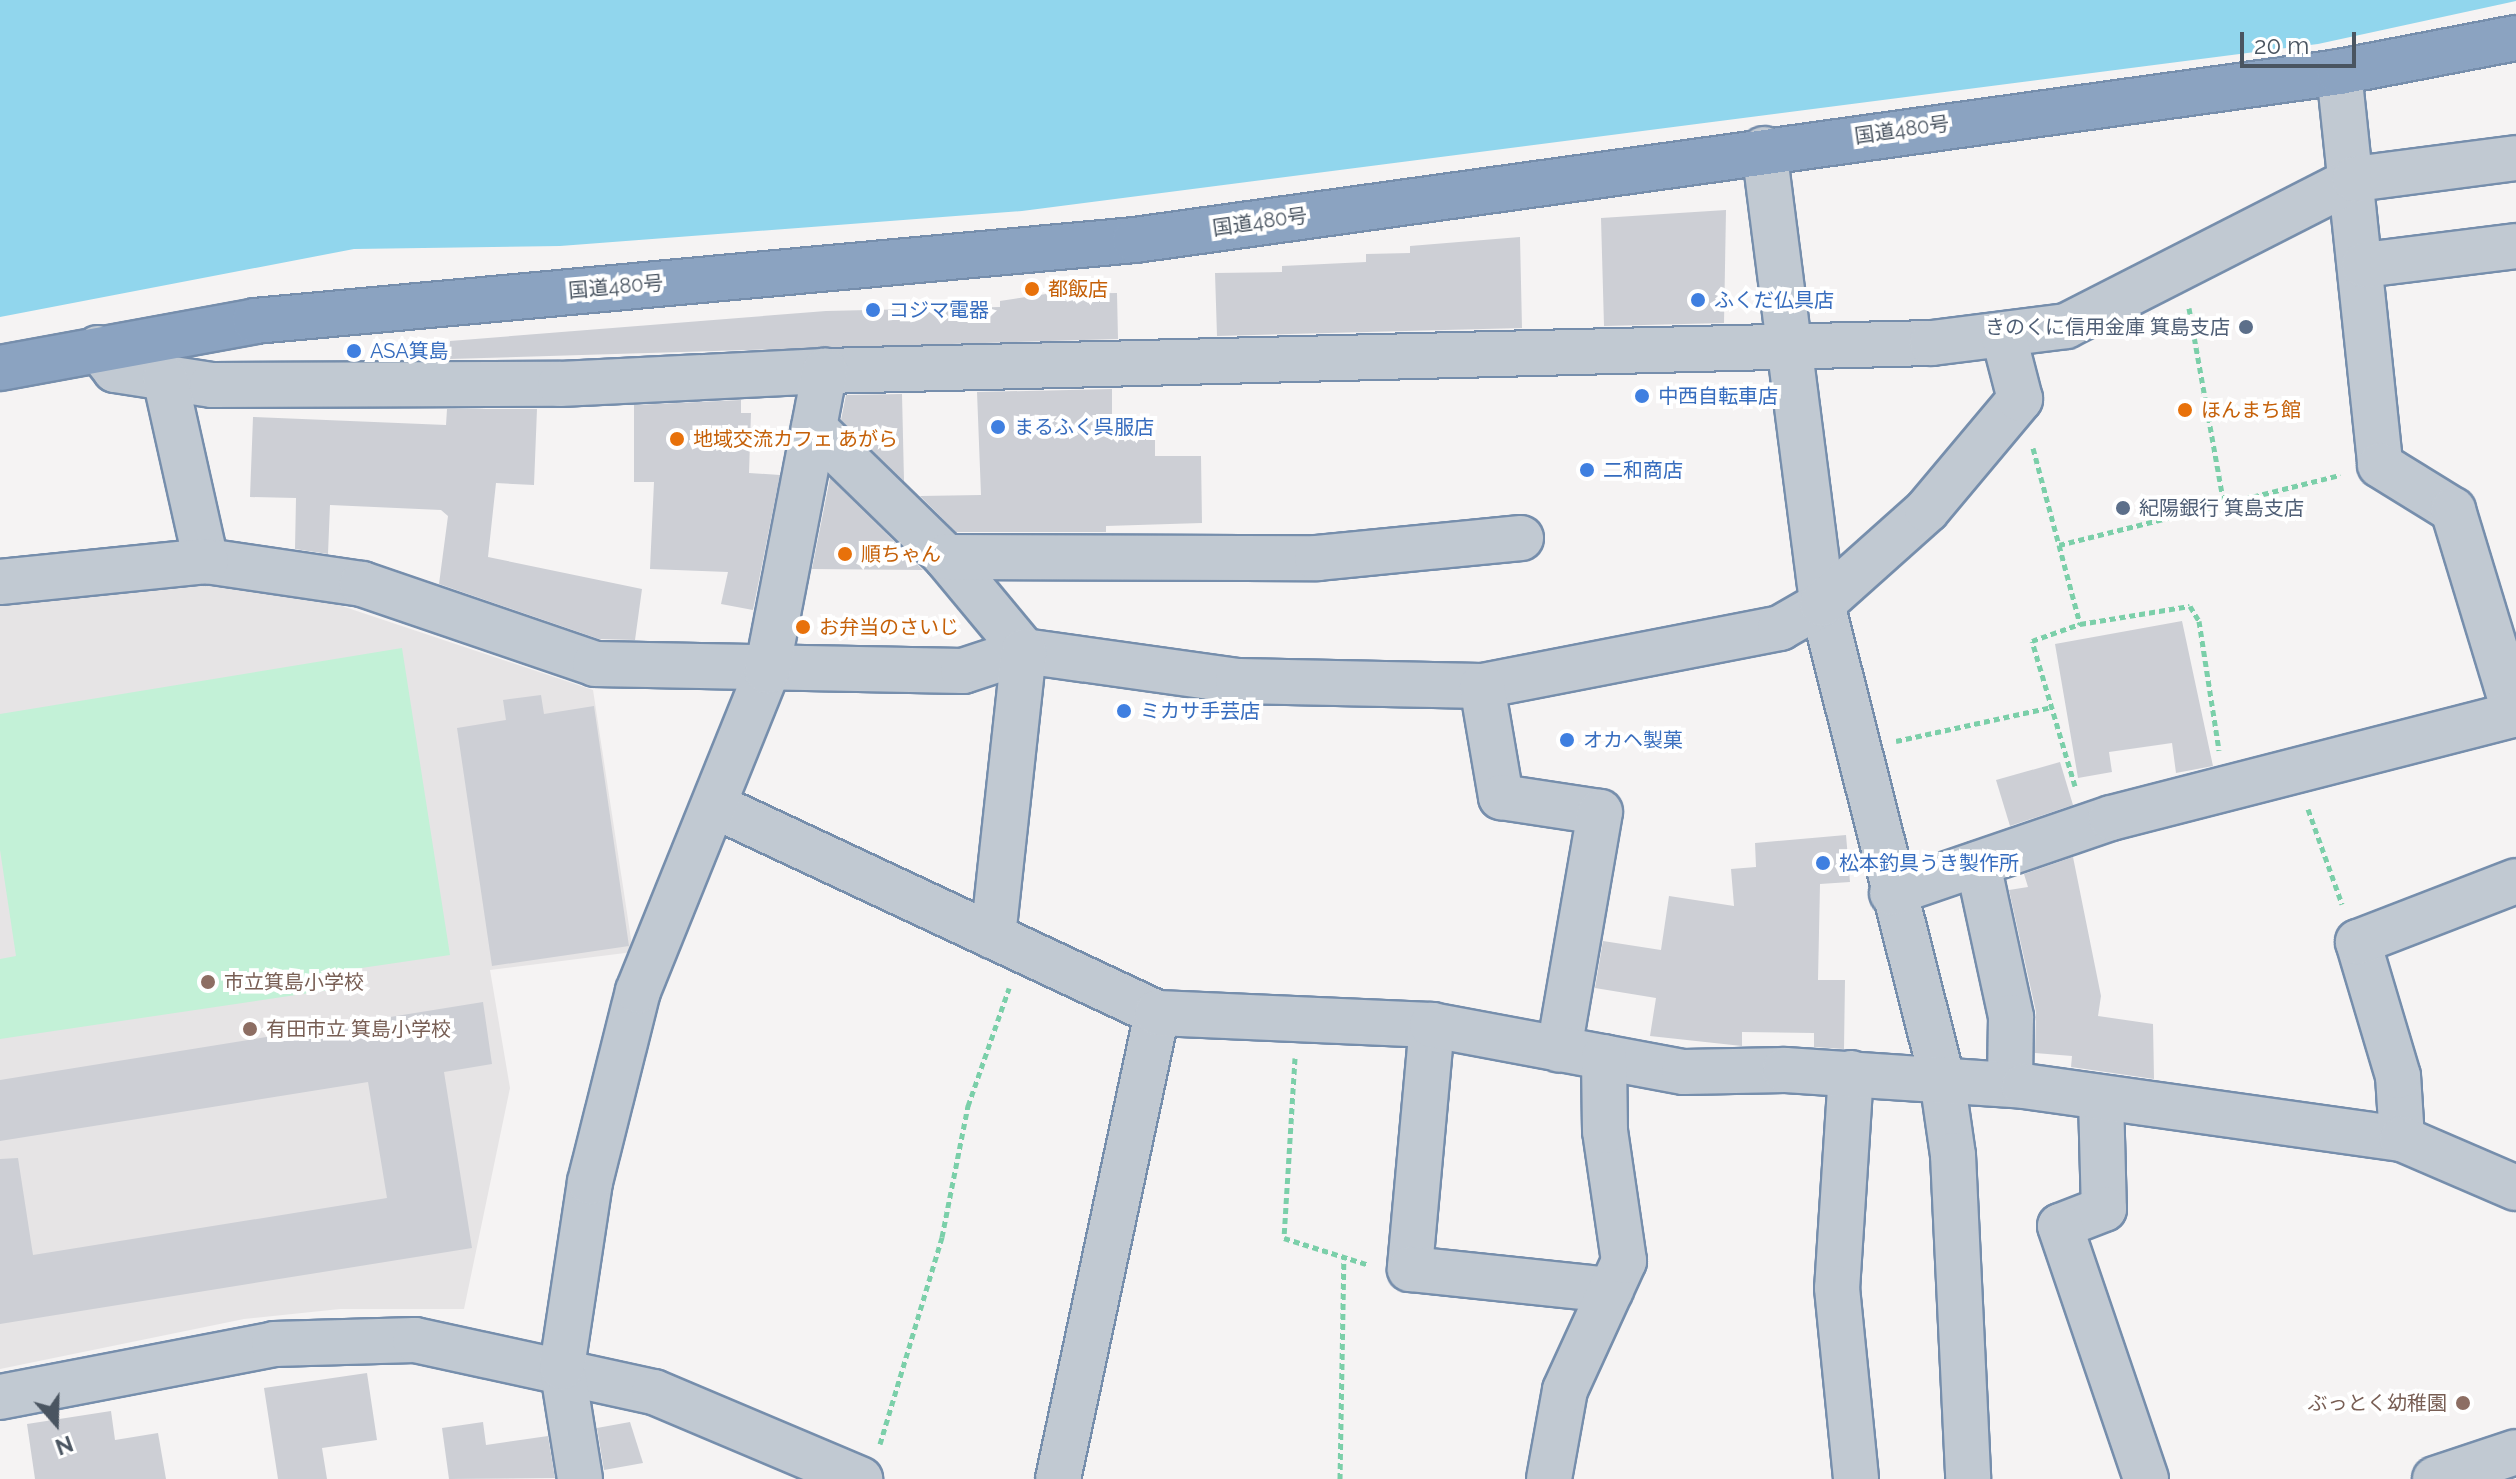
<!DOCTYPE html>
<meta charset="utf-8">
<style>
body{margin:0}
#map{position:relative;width:2516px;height:1479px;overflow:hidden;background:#f5f3f3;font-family:Raleway,"Noto Sans JP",sans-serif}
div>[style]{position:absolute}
.education>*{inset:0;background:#e6e4e5}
.green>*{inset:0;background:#c3f1d7}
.water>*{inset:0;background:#91d6ed}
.building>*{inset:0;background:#cdcfd5}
.path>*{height:5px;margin-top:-2.5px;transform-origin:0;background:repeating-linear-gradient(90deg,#7bcfa9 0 6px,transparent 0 10px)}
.roads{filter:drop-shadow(2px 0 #768eac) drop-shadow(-2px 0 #768eac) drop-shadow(0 2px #768eac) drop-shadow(0 -2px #768eac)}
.minor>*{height:44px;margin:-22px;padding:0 22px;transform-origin:22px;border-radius:22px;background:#c1c9d2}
.highway>*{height:44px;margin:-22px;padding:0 22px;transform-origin:22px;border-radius:22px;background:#8ba3c1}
.dots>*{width:22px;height:22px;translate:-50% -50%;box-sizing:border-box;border:4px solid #fff;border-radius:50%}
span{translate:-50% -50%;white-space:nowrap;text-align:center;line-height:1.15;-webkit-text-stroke:8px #fff;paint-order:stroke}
.street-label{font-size:20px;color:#4a5561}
.food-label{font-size:20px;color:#c56008}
.left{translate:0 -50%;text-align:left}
.shop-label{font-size:20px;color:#366cbe}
.service-label{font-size:20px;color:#4e5e75}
.right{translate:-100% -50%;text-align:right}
.education-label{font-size:20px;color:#785e54}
.north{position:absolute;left:16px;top:1383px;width:80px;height:80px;-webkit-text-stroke:6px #fff;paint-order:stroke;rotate:160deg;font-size:22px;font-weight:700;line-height:32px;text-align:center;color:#4a5561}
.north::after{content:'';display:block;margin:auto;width:28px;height:36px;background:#4a5561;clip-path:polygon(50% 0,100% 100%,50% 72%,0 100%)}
.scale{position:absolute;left:2240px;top:32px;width:116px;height:36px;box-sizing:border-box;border:4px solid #4a5561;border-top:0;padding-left:10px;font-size:24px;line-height:28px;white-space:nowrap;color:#4a5561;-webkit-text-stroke:6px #fff;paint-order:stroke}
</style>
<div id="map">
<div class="education">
<i style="clip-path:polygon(229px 581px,309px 595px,593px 690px,633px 952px,490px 970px,510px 1088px,464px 1309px,340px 1309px,244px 1319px,0 1369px,0 600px)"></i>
</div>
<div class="green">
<i style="clip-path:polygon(402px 648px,450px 955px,341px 971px,343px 988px,0 1039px,0 959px,16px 956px,0 850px,0 714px)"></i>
</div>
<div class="water">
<i style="clip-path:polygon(0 0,2516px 0,2516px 1px,2318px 44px,1022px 211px,560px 246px,354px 249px,0 317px)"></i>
</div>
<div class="building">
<i style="clip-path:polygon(1726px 210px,1724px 323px,1604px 326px,1601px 218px)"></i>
<i style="clip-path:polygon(1520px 237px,1522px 328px,1217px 336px,1215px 273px,1282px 272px,1282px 266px,1366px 262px,1366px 254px,1410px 253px,1410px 246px)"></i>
<i style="clip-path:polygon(1117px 293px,1118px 339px,449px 359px,450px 341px,826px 311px,1000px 307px,1000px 301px,1046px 294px)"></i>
<i style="clip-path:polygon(1112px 389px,1112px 425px,1155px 425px,1155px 456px,1201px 456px,1202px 523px,1106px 526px,1106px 532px,956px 532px,920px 496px,981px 495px,977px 392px)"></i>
<i style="clip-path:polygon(902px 394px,904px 481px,841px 420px,846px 395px)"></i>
<i style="clip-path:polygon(741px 400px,741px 413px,751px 413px,749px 473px,780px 475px,753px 610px,721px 604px,728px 572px,650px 569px,654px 482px,634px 482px,634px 405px)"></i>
<i style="clip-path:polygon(447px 409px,537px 409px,534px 485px,496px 483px,488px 557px,642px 589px,635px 640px,599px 639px,439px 584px,448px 516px,441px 510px,330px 505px,328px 554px,295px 549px,296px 498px,250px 497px,253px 417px,446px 425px)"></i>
<i style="clip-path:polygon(830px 478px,923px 570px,812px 569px)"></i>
<i style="clip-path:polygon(2182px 621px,2213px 766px,2176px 773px,2172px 743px,2109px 752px,2112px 772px,2078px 778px,2055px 644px)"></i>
<i style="clip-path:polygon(541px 695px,544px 714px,594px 706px,629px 946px,492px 966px,457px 728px,506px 720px,503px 700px)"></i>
<i style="clip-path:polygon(2060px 762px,2073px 805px,2010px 826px,1996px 780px)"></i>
<i style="clip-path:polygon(1846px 835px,1850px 882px,1820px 884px,1818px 980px,1845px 980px,1844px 1049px,1814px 1047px,1814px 1033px,1742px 1032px,1742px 1046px,1650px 1036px,1656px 998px,1595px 988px,1603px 941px,1661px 950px,1669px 896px,1734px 906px,1731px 869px,1756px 867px,1755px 843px)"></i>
<i style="clip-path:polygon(2073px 857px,2101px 996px,2098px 1016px,2153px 1024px,2154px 1079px,2071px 1067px,2072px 1056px,2035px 1053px,2036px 1012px,2009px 890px,2028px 887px,2024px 874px)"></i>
<i style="clip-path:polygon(483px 1002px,492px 1064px,444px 1072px,472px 1248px,0 1324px,0 1159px,18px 1158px,33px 1255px,387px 1198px,368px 1082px,0 1141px,0 1080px)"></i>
<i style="clip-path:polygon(367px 1373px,377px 1440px,322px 1448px,327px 1479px,278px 1479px,264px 1388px)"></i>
<i style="clip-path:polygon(111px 1411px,115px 1440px,158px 1433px,166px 1479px,35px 1479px,27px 1424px)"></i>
<i style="clip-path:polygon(483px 1422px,486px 1445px,548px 1436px,555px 1478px,449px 1479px,442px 1428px)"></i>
<i style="clip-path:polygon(630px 1422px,643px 1463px,604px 1470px,597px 1428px)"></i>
</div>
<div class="path">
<i style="left:2189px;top:308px;width:199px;rotate:79.9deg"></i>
<i style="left:2033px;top:448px;width:100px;rotate:75deg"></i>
<i style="left:2059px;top:545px;width:290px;rotate:-14deg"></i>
<i style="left:2059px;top:545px;width:82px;rotate:75.1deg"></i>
<i style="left:1896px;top:741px;width:160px;rotate:-12.3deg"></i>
<i style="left:2075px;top:786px;width:151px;rotate:-106.5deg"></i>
<i style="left:2032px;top:641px;width:51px;rotate:-19.5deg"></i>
<i style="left:2080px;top:624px;width:111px;rotate:-9.3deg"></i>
<i style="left:2190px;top:606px;width:17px;rotate:59deg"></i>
<i style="left:2199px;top:621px;width:131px;rotate:81.2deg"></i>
<i style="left:2308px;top:809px;width:101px;rotate:70.3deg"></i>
<i style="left:1295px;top:1058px;width:180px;rotate:93.5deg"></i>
<i style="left:1284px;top:1238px;width:89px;rotate:17.6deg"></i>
<i style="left:880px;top:1444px;width:216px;rotate:-73.3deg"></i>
<i style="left:942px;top:1237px;width:134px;rotate:-78.8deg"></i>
<i style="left:968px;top:1106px;width:125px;rotate:-70.8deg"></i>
<i style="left:1340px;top:1479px;width:222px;rotate:-89deg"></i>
</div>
<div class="roads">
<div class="minor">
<i style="left:2339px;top:72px;width:395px;rotate:84deg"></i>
<i style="left:2380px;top:465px;width:86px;rotate:31.7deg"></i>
<i style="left:2453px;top:510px;width:213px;rotate:73.1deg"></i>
<i style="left:1764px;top:149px;width:459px;rotate:82.7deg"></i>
<i style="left:1822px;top:604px;width:490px;rotate:75.8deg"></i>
<i style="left:1942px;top:1079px;width:77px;rotate:81.8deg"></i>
<i style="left:1953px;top:1155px;width:324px;rotate:87.3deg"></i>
<i style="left:2364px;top:265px;width:153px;rotate:-7.1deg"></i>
<i style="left:98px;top:348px;width:28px;rotate:52deg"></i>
<i style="left:115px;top:370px;width:98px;rotate:8.8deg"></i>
<i style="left:212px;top:385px;width:348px;rotate:-0.2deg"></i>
<i style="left:560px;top:384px;width:265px;rotate:-2.8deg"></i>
<i style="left:825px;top:371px;width:1107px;rotate:-1.45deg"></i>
<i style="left:1932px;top:343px;width:135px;rotate:-7.2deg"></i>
<i style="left:2066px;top:326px;width:324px;rotate:-27deg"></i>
<i style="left:2355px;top:179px;width:162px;rotate:-7.4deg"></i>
<i style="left:165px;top:378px;width:188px;rotate:77.4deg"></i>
<i style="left:206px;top:561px;width:158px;rotate:8.4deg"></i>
<i style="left:362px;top:584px;width:246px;rotate:18.9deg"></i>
<i style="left:595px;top:664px;width:368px;rotate:1.1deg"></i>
<i style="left:963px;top:671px;width:64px;rotate:-18.2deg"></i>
<i style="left:1024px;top:651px;width:216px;rotate:8deg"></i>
<i style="left:1238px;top:681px;width:244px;rotate:1.2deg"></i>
<i style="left:1482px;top:686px;width:304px;rotate:-11deg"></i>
<i style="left:1780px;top:628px;width:48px;rotate:-29.7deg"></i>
<i style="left:1822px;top:604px;width:141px;rotate:-41.8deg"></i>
<i style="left:1927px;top:510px;width:145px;rotate:-50deg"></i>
<i style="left:2020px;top:399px;width:64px;rotate:-104.5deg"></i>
<i style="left:814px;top:428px;width:185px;rotate:44.3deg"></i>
<i style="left:946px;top:557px;width:122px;rotate:50.3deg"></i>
<i style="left:1024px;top:651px;width:287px;rotate:96.2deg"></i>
<i style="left:946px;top:557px;width:371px;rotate:0.2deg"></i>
<i style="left:1317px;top:558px;width:205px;rotate:-5.6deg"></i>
<i style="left:0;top:582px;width:207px;rotate:-5.8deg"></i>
<i style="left:1482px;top:686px;width:113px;rotate:80.3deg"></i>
<i style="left:1501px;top:797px;width:100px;rotate:8.6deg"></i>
<i style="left:1600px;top:812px;width:241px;rotate:99.8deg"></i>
<i style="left:715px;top:806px;width:488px;rotate:25.1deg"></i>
<i style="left:1978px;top:864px;width:157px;rotate:77.8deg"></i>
<i style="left:2011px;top:1017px;width:67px;rotate:90.9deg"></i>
<i style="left:1892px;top:893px;width:231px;rotate:-18.9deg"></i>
<i style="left:2111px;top:818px;width:418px;rotate:-14.4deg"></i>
<i style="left:1432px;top:1025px;width:245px;rotate:95.2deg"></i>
<i style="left:1410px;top:1269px;width:202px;rotate:6deg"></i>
<i style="left:1851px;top:1073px;width:215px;rotate:93.7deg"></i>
<i style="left:1837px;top:1288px;width:192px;rotate:84.3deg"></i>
<i style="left:2101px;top:1098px;width:111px;rotate:88.5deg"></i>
<i style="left:2104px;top:1209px;width:47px;rotate:158.9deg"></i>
<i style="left:2060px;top:1226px;width:267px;rotate:71.2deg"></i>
<i style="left:2402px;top:1139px;width:63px;rotate:-93.6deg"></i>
<i style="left:2398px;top:1076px;width:140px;rotate:-106.6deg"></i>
<i style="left:2358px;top:942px;width:169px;rotate:-21.1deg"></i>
<i style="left:0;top:1397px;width:279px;rotate:-10.9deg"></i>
<i style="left:274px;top:1344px;width:141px;rotate:-1.6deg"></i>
<i style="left:415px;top:1340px;width:245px;rotate:12.3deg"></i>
<i style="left:654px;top:1392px;width:224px;rotate:22.9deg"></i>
<i style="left:580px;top:1479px;width:113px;rotate:-99.1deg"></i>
<i style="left:562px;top:1367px;width:187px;rotate:-81.4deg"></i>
<i style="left:590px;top:1182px;width:197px;rotate:-75.9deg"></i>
<i style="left:638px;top:991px;width:345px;rotate:-68deg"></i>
<i style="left:767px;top:671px;width:306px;rotate:-79.1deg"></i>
<i style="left:1058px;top:1479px;width:476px;rotate:-78deg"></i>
<i style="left:1157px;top:1013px;width:275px;rotate:2.5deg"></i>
<i style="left:1432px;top:1025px;width:256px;rotate:10.6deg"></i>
<i style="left:1684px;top:1072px;width:101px;rotate:-1.1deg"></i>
<i style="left:1785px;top:1070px;width:240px;rotate:3.8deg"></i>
<i style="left:2024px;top:1086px;width:382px;rotate:8deg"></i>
<i style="left:2402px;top:1139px;width:124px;rotate:23.3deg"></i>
<i style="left:1549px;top:1479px;width:90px;rotate:-79.8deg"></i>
<i style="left:1565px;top:1390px;width:142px;rotate:-65.4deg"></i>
<i style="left:1624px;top:1261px;width:131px;rotate:-98.3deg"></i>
<i style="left:1605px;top:1131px;width:74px;rotate:-90.8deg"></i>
<i style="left:2435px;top:1479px;width:85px;rotate:-18.4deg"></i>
</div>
<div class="highway">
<i style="left:0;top:368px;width:259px;rotate:-10.4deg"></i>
<i style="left:255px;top:321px;width:884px;rotate:-5.26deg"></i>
<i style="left:1135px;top:240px;width:1216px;rotate:-7.94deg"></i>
<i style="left:2339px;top:72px;width:180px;rotate:-10.9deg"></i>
</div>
</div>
<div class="dots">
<i style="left:1032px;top:289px;background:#e8710a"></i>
<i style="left:1698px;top:300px;background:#3f7fe0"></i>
<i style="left:873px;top:310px;background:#3f7fe0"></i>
<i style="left:2246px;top:327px;background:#5c6f8a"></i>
<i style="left:354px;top:351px;background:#3f7fe0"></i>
<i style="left:1642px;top:396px;background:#3f7fe0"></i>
<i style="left:2185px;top:410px;background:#e8710a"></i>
<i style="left:998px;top:427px;background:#3f7fe0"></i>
<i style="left:677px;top:439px;background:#e8710a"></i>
<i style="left:1587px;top:470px;background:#3f7fe0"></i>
<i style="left:2123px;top:508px;background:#5c6f8a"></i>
<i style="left:845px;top:554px;background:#e8710a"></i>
<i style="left:803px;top:627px;background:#e8710a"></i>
<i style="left:1124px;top:711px;background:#3f7fe0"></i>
<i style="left:1567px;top:740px;background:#3f7fe0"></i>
<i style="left:1823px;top:863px;background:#3f7fe0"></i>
<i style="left:208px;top:982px;background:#8d6e63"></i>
<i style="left:250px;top:1029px;background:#8d6e63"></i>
<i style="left:2463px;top:1403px;background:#8d6e63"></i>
</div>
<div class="street-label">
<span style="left:1902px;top:130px;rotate:-8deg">国道480号</span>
<span style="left:1260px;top:222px;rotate:-8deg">国道480号</span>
<span style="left:616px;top:287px;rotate:-5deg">国道480号</span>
</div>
<div class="food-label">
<span class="left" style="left:1048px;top:289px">都飯店</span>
<span class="left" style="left:2201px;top:410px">ほんまち館</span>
<span class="left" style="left:693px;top:439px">地域交流カフェ あがら</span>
<span class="left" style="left:861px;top:554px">順ちゃん</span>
<span class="left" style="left:819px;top:627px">お弁当のさいじ</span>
</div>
<div class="shop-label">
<span class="left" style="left:1714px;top:300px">ふくだ仏具店</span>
<span class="left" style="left:889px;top:310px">コジマ電器</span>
<span class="left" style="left:370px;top:351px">ASA箕島</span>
<span class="left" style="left:1658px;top:396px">中西自転車店</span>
<span class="left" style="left:1014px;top:427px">まるふく呉服店</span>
<span class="left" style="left:1603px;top:470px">二和商店</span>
<span class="left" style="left:1140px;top:711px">ミカサ手芸店</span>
<span class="left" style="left:1583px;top:740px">オカヘ製菓</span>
<span class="left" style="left:1839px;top:863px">松本釣具うき製作所</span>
</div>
<div class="service-label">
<span class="right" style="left:2230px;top:327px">きのくに信用金庫 箕島支店</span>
<span class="left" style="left:2139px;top:508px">紀陽銀行 箕島支店</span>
</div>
<div class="education-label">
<span class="left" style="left:224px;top:982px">市立箕島小学校</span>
<span class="left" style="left:266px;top:1029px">有田市立 箕島小学校</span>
<span class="right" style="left:2447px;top:1403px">ぶっとく幼稚園</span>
</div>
<div class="north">N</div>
<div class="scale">20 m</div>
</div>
